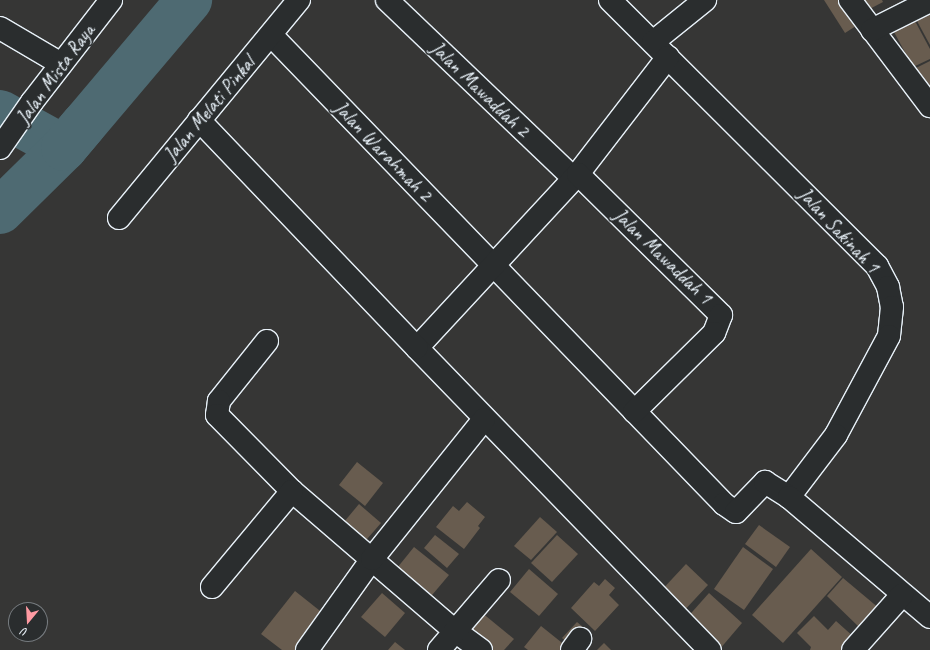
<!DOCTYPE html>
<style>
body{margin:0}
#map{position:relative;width:930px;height:650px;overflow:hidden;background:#363635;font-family:Caveat,sans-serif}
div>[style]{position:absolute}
.river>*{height:46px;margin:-23px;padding:0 23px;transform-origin:23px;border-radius:23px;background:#4e6a72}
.building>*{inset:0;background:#685c4f}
.roads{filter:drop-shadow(1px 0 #e8f1f8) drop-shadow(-1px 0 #e8f1f8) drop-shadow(0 1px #e8f1f8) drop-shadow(0 -1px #e8f1f8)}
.street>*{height:22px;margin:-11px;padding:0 11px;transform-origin:11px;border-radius:11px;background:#2a2d2e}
span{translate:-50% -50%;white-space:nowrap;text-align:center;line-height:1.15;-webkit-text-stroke:3.5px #2a2d2e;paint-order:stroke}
.street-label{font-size:20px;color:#e8f1f8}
.north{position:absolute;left:8px;top:602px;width:40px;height:40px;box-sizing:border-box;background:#2a2d2e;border:1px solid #767b7f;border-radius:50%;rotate:198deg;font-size:11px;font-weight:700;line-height:16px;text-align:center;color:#e8f1f8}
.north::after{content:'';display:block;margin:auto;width:14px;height:18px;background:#ff9aa2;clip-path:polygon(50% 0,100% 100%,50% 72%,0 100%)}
</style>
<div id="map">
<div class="river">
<i style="left:0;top:113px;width:73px;rotate:28.7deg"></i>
<i style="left:64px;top:148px;width:30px;rotate:-50deg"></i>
<i style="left:0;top:211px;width:90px;rotate:-44.5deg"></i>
<i style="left:64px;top:148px;width:194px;rotate:-49.8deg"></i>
</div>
<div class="building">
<i style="clip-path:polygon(824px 0,839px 0,856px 26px,845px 33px)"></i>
<i style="clip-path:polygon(855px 0,882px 0,883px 2px,862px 13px)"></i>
<i style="clip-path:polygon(930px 14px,930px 45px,917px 21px)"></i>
<i style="clip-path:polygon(915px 21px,930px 49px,930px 59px,913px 67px,894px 32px)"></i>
<i style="clip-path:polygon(930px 61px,930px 99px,914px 69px)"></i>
<i style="clip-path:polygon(357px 462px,383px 483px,365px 506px,339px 485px)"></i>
<i style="clip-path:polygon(467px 502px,485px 517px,478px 526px,480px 528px,464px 549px,436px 527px,453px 506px,459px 511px)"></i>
<i style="clip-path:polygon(359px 504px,381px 523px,361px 546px,339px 528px)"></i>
<i style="clip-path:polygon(540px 517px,557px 532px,531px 560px,514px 546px)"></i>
<i style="clip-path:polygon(759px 525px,790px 547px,776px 567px,745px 544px)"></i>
<i style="clip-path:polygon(435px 535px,459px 554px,447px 568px,424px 548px)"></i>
<i style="clip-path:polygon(557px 535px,578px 554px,552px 582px,531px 563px)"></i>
<i style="clip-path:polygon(414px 547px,449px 575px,427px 601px,393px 573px)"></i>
<i style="clip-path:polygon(743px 547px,773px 569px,744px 610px,714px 589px)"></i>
<i style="clip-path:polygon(811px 549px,842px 577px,783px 643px,752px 615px)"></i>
<i style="clip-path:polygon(686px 564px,708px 585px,681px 614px,659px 593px)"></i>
<i style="clip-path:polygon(529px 569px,558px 594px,539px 616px,510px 592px)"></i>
<i style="clip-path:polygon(843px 578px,880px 609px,861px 629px,827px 596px)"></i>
<i style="clip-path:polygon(605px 579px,615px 588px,609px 595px,619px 605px,595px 631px,571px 608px,594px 582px,599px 586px)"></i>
<i style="clip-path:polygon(295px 591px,329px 618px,304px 650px,282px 650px,261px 634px)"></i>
<i style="clip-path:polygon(382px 593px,405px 613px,385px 637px,361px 617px)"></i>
<i style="clip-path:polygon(709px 593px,742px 623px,719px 650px,685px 620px)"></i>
<i style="clip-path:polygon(481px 612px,514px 639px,504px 650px,484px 650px,464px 634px)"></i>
<i style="clip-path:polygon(814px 616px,828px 630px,836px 621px,855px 638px,845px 650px,810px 650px,811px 647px,797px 633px)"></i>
<i style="clip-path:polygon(577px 622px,584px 628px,570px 645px,562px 638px)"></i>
<i style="clip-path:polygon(541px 626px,571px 650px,528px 650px,524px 647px)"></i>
<i style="clip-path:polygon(395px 642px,405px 650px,388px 650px)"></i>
<i style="clip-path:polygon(604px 643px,611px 650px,597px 650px)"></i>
</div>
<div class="roads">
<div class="street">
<i style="left:387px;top:0;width:257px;rotate:43.7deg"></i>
<i style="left:610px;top:0;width:377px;rotate:44.9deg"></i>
<i style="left:877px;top:266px;width:24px;rotate:62deg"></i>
<i style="left:888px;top:287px;width:20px;rotate:79deg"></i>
<i style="left:892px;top:307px;width:29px;rotate:96deg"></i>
<i style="left:889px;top:336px;width:112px;rotate:118.2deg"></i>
<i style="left:836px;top:435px;width:78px;rotate:127.2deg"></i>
<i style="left:850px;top:0;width:133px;rotate:53deg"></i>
<i style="left:0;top:28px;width:71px;rotate:30.5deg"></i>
<i style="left:872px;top:30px;width:65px;rotate:-26.6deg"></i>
<i style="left:271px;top:35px;width:652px;rotate:45.99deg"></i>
<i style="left:724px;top:504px;width:14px;rotate:34deg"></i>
<i style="left:736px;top:512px;width:42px;rotate:-46deg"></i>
<i style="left:765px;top:482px;width:28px;rotate:32deg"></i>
<i style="left:789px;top:497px;width:185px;rotate:40.4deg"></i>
<i style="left:653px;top:42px;width:67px;rotate:-38.9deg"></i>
<i style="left:668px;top:57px;width:148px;rotate:127.6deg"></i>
<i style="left:578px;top:174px;width:237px;rotate:132.8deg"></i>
<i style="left:417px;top:348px;width:421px;rotate:45.9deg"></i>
<i style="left:199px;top:120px;width:315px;rotate:46.3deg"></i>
<i style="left:0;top:148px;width:56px;rotate:-55.2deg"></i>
<i style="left:32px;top:102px;width:129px;rotate:-52.2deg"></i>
<i style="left:578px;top:174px;width:201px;rotate:44.6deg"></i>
<i style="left:721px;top:315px;width:19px;rotate:111deg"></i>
<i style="left:714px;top:333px;width:112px;rotate:135.4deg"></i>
<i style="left:119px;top:218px;width:283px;rotate:-50.5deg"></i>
<i style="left:267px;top:341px;width:77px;rotate:128.7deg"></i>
<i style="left:219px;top:401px;width:14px;rotate:98deg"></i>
<i style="left:217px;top:415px;width:107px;rotate:45.4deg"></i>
<i style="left:292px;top:491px;width:215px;rotate:40.7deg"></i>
<i style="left:455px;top:631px;width:32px;rotate:36deg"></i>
<i style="left:212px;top:587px;width:125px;rotate:-50.2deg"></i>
<i style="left:307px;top:650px;width:112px;rotate:-54.5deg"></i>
<i style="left:372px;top:559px;width:179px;rotate:-51.3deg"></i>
<i style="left:439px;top:650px;width:92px;rotate:-49.4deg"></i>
<i style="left:572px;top:650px;width:14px;rotate:-54deg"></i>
<i style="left:853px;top:650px;width:74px;rotate:-48.3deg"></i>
</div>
</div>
<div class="street-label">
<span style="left:55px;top:74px;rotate:-54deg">Jalan Mista Raya</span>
<span style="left:480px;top:89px;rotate:44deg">Jalan Mawaddah 2</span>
<span style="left:209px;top:109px;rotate:-50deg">Jalan Melati Pinkal</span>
<span style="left:383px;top:151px;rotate:46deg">Jalan Warahmah 2</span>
<span style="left:839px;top:230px;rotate:47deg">Jalan Sakinah 1</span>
<span style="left:663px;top:256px;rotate:44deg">Jalan Mawaddah 1</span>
</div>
<div class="north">U</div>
</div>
